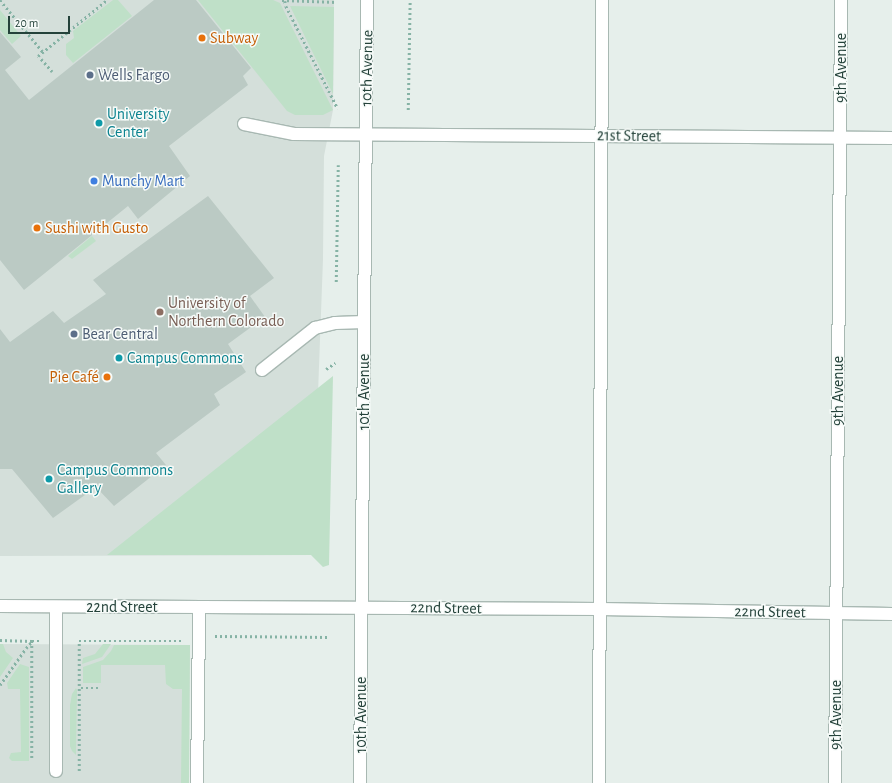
<!DOCTYPE html>
<meta charset="utf-8">
<style>
body{margin:0}
#map{position:relative;width:892px;height:783px;overflow:hidden;background:#e6efeb;font-family:"Alegreya Sans",sans-serif}
div>[style]{position:absolute}
.built>*{inset:0;background:#d4dfda}
.green>*{inset:0;background:#bfe0c8}
.building>*{inset:0;background:#bbcac4}
.path>*{height:2.5px;margin-top:-1.25px;transform-origin:0;background:repeating-linear-gradient(90deg,#86b3a5 0 2px,transparent 0 5px)}
.roads{filter:drop-shadow(1px 0 #a8b8b2) drop-shadow(-1px 0 #a8b8b2) drop-shadow(0 1px #a8b8b2) drop-shadow(0 -1px #a8b8b2)}
.minor>*{height:12px;margin:-6px;padding:0 6px;transform-origin:6px;border-radius:6px;background:#fff}
.dots>*{width:11px;height:11px;translate:-50% -50%;box-sizing:border-box;border:2px solid #f7fbf9;border-radius:50%}
span{translate:-50% -50%;white-space:nowrap;text-align:center;line-height:1.15;-webkit-text-stroke:3px #f7fbf9;paint-order:stroke}
.food-label{font-size:16px;color:#c56008}
.left{translate:0 -50%;text-align:left}
.right{translate:-100% -50%;text-align:right}
.street-label{font-size:16px;color:#24423a}
.service-label{font-size:16px;color:#4e5e75}
.culture-label{font-size:16px;color:#0d838f}
.shop-label{font-size:16px;color:#366cbe}
.education-label{font-size:16px;color:#785e54}
.scale{position:absolute;left:8px;top:16px;width:62px;height:18px;box-sizing:border-box;border:2px solid #24423a;border-top:0;padding-left:5px;font-size:12px;line-height:14px;white-space:nowrap;color:#24423a;-webkit-text-stroke:3px #f7fbf9;paint-order:stroke}
</style>
<div id="map">
<div class="built">
<i style="clip-path:polygon(0 0,334px 0,333px 110px,324px 156px,323px 259px,312px 555px,0 556px)"></i>
<i style="clip-path:polygon(0 644px,190px 645px,189px 783px,0 783px)"></i>
</div>
<div class="green">
<i style="clip-path:polygon(113px 0,118px 0,132px 16px,73px 63px,66px 55px,66px 44px,74px 38px,73px 31px)"></i>
<i style="clip-path:polygon(198px 0,273px 0,280px 3px,333px 110px,323px 115px,295px 115px,287px 111px)"></i>
<i style="clip-path:polygon(290px 6px,334px 7px,333px 94px)"></i>
<i style="clip-path:polygon(0 10px,21px 36px,12px 44px,0 30px)"></i>
<i style="clip-path:polygon(92px 236px,96px 241px,72px 259px,68px 256px)"></i>
<i style="clip-path:polygon(333px 376px,329px 565px,323px 567px,311px 555px,107px 555px)"></i>
<i style="clip-path:polygon(0 644px,3px 644px,6px 652px,13px 658px,0 677px)"></i>
<i style="clip-path:polygon(103px 644px,111px 644px,102px 657px,82px 664px,83px 658px,95px 654px)"></i>
<i style="clip-path:polygon(114px 645px,190px 645px,189px 783px,181px 783px,182px 689px,173px 689px,166px 684px,165px 665px,101px 665px,101px 683px,83px 683px,83px 667px,103px 660px,111px 651px)"></i>
<i style="clip-path:polygon(20px 664px,29px 667px,29px 761px,12px 761px,9px 758px,11px 753px,21px 752px,20px 689px,8px 689px,7px 683px)"></i>
<i style="clip-path:polygon(76px 688px,77px 690px,76px 755px,72px 751px,70px 746px,70px 705px,72px 694px)"></i>
</div>
<div class="building">
<i style="clip-path:polygon(154px 0,196px 0,251px 68px,243px 76px,248px 85px,169px 146px,190px 176px,138px 219px,128px 206px,24px 290px,0 260px,0 32px,21px 57px,5px 70px,29px 100px)"></i>
<i style="clip-path:polygon(208px 196px,274px 278px,250px 296px,265px 317px,228px 344px,246px 372px,214px 394px,220px 405px,156px 453px,166px 465px,114px 506px,96px 487px,53px 518px,12px 469px,0 469px,0 329px,10px 342px,53px 311px,64px 323px,106px 294px,93px 280px)"></i>
</div>
<div class="path">
<i style="left:0;top:0;width:67px;rotate:50.4deg"></i>
<i style="left:282px;top:0;width:55px;rotate:2.1deg"></i>
<i style="left:285px;top:1px;width:5px;rotate:79deg"></i>
<i style="left:286px;top:6px;width:115px;rotate:63.2deg"></i>
<i style="left:52px;top:72px;width:21px;rotate:-131deg"></i>
<i style="left:38px;top:56px;width:89px;rotate:-39.1deg"></i>
<i style="left:408px;top:110px;width:110px;rotate:-89deg"></i>
<i style="left:336px;top:282px;width:117px;rotate:-89deg"></i>
<i style="left:326px;top:369px;width:11px;rotate:-34deg"></i>
<i style="left:215px;top:636px;width:113px;rotate:0.5deg"></i>
<i style="left:0;top:640px;width:32px;rotate:2deg"></i>
<i style="left:32px;top:641px;width:118px;rotate:90deg"></i>
<i style="left:0;top:685px;width:45px;rotate:-54.9deg"></i>
<i style="left:26px;top:648px;width:9px;rotate:-49deg"></i>
<i style="left:32px;top:641px;width:7px"></i>
<i style="left:81px;top:688px;width:17px"></i>
<i style="left:79px;top:771px;width:130px;rotate:-90deg"></i>
<i style="left:79px;top:641px;width:105px"></i>
</div>
<div class="roads">
<div class="minor">
<i style="left:244px;top:124px;width:51px;rotate:11.3deg"></i>
<i style="left:294px;top:134px;width:598px;rotate:0.38deg"></i>
<i style="left:262px;top:370px;width:68px;rotate:-38.4deg"></i>
<i style="left:315px;top:328px;width:21px;rotate:-14deg"></i>
<i style="left:335px;top:323px;width:29px;rotate:-2deg"></i>
<i style="left:0;top:606px;width:600px;rotate:0.29deg"></i>
<i style="left:600px;top:609px;width:292px;rotate:1deg"></i>
<i style="left:56px;top:607px;width:164px;rotate:90deg"></i>
<i style="left:197px;top:783px;width:175px;rotate:-89.3deg"></i>
<i style="left:360px;top:783px;width:783px;rotate:-89.49deg"></i>
<i style="left:599px;top:783px;width:783px;rotate:-89.78deg"></i>
<i style="left:835px;top:783px;width:783px;rotate:-89.56deg"></i>
</div>
</div>
<div class="dots">
<i style="left:202px;top:38px;background:#e8710a"></i>
<i style="left:90px;top:75px;background:#5c6f8a"></i>
<i style="left:99px;top:123px;background:#0f9aa8"></i>
<i style="left:94px;top:181px;background:#3f7fe0"></i>
<i style="left:37px;top:228px;background:#e8710a"></i>
<i style="left:160px;top:312px;background:#8d6e63"></i>
<i style="left:74px;top:334px;background:#5c6f8a"></i>
<i style="left:119px;top:358px;background:#0f9aa8"></i>
<i style="left:107px;top:377px;background:#e8710a"></i>
<i style="left:49px;top:479px;background:#0f9aa8"></i>
</div>
<div class="food-label">
<span class="left" style="left:210px;top:38px">Subway</span>
<span class="left" style="left:45px;top:228px">Sushi with Gusto</span>
<span class="right" style="left:99px;top:377px">Pie Café</span>
</div>
<div class="street-label">
<span style="left:367px;top:68px;rotate:-89deg">10th Avenue</span>
<span style="left:841px;top:68px;rotate:-90deg">9th Avenue</span>
<span style="left:629px;top:136px;rotate:1deg">21st Street</span>
<span style="left:838px;top:391px;rotate:-90deg">9th Avenue</span>
<span style="left:364px;top:392px;rotate:-90deg">10th Avenue</span>
<span style="left:122px;top:607px">22nd Street</span>
<span style="left:446px;top:608px;rotate:1deg">22nd Street</span>
<span style="left:770px;top:612px;rotate:1deg">22nd Street</span>
<span style="left:361px;top:715px;rotate:-90deg">10th Avenue</span>
<span style="left:836px;top:715px;rotate:-90deg">9th Avenue</span>
</div>
<div class="service-label">
<span class="left" style="left:98px;top:75px">Wells Fargo</span>
<span class="left" style="left:82px;top:334px">Bear Central</span>
</div>
<div class="culture-label">
<span class="left" style="left:107px;top:123px">University<br>Center</span>
<span class="left" style="left:127px;top:358px">Campus Commons</span>
<span class="left" style="left:57px;top:479px">Campus Commons<br>Gallery</span>
</div>
<div class="shop-label">
<span class="left" style="left:102px;top:181px">Munchy Mart</span>
</div>
<div class="education-label">
<span class="left" style="left:168px;top:312px">University of<br>Northern Colorado</span>
</div>
<div class="scale">20 m</div>
</div>
